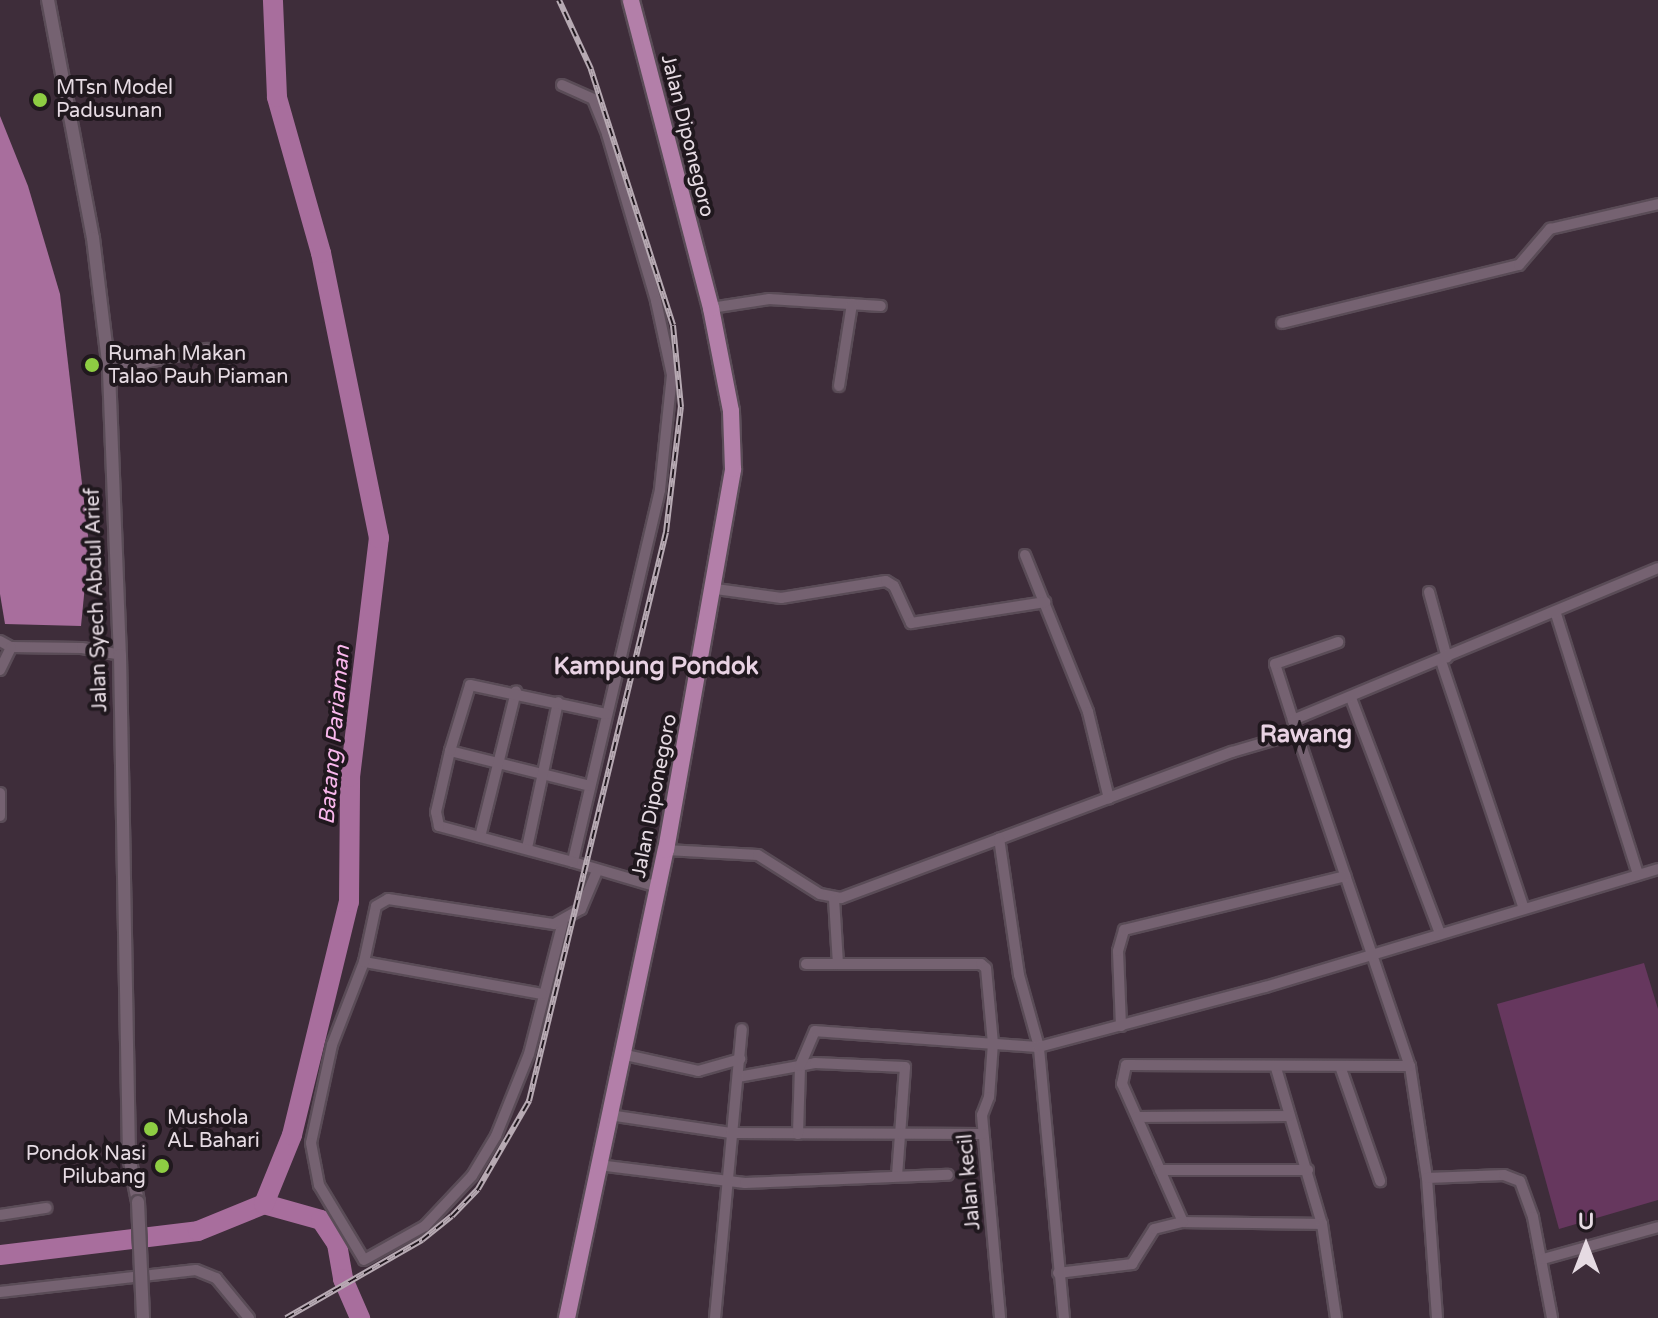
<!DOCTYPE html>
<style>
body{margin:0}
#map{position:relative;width:1658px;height:1318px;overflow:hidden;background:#3e2d3a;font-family:"Varela Round",sans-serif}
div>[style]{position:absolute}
.green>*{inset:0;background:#66375e}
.water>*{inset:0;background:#a86e9d}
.river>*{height:20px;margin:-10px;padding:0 10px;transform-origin:10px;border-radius:10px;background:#a86e9d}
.roads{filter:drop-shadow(2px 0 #5a4c57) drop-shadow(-2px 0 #5a4c57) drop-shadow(0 2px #5a4c57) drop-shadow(0 -2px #5a4c57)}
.minor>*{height:10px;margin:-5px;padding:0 5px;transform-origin:5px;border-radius:5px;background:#756271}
.tertiary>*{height:12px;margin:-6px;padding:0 6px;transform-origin:6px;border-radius:6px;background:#756271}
.primary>*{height:16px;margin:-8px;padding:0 8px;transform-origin:8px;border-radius:8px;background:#b37fa9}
.rail>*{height:6px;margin-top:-3px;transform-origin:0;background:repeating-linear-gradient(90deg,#20181e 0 9px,#b7aab3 0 18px);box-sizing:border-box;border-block:2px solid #b7aab3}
.bridges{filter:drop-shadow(2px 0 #5a4c57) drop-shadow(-2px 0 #5a4c57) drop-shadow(0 2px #5a4c57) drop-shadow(0 -2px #5a4c57)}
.tertiary-bridge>*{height:12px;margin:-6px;padding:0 6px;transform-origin:6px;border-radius:6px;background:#756271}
.dots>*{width:22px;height:22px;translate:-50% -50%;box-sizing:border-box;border:4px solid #20181e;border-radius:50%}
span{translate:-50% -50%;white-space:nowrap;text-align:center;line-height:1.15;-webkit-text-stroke:8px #20181e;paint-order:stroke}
.poi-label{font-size:20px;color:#e6dbe3}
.left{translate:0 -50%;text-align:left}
.right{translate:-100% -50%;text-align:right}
.street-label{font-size:20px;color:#e6dbe3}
.water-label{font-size:22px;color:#f9b7ec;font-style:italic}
.quarter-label{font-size:24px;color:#e8d2e3;font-weight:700}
.north{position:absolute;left:1546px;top:1206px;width:80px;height:80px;-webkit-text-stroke:6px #20181e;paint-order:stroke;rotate:0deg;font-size:22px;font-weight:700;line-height:32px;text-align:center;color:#e6dbe3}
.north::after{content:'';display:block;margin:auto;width:28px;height:36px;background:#e6dbe3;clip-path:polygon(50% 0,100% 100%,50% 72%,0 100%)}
</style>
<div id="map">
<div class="green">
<i style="clip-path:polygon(1644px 963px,1658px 1009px,1658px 1200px,1559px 1229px,1497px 1004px)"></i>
</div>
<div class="water">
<i style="clip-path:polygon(0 116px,28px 186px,60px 294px,89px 544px,81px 626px,5px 624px,0 594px)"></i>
</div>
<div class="river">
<i style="left:264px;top:1204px;width:59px;rotate:15.7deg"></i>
<i style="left:321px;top:1220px;width:29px;rotate:56deg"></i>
<i style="left:337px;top:1244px;width:36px;rotate:80deg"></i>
<i style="left:343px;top:1279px;width:43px;rotate:66.4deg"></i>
<i style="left:0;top:1255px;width:199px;rotate:-6.9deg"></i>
<i style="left:198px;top:1231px;width:71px;rotate:-22.2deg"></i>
<i style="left:264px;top:1204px;width:74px;rotate:-67.9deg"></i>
<i style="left:292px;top:1135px;width:240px;rotate:-76.3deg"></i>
<i style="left:349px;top:902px;width:125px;rotate:-89.5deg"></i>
<i style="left:350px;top:777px;width:241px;rotate:-83.1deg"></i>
<i style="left:379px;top:538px;width:291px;rotate:-101.5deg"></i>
<i style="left:321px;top:253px;width:162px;rotate:-105.8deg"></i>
<i style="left:277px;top:97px;width:97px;rotate:-92.4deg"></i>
</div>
<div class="roads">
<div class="minor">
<i style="left:562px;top:85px;width:34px;rotate:24deg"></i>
<i style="left:593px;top:99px;width:38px;rotate:68deg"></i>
<i style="left:607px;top:134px;width:174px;rotate:73.6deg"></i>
<i style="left:656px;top:301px;width:76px;rotate:77.8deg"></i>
<i style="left:672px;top:375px;width:116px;rotate:96deg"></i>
<i style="left:660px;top:490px;width:382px;rotate:103.2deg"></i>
<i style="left:573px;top:862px;width:89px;rotate:16.4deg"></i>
<i style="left:711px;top:308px;width:59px;rotate:-8.8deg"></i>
<i style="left:769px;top:299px;width:112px;rotate:3.6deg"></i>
<i style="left:1282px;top:323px;width:244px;rotate:-13.8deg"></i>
<i style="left:1519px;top:265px;width:48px;rotate:-49.3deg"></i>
<i style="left:1550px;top:229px;width:111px;rotate:-13deg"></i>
<i style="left:109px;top:371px;width:100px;rotate:-12.7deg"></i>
<i style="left:839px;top:386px;width:83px;rotate:-81deg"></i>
<i style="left:1025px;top:555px;width:169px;rotate:68.1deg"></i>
<i style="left:1088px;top:712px;width:89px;rotate:76.4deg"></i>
<i style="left:716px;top:589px;width:66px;rotate:7.9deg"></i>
<i style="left:781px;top:598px;width:106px;rotate:-9.2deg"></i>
<i style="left:886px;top:581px;width:9px;rotate:32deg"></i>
<i style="left:894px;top:586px;width:41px;rotate:65.3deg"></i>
<i style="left:911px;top:623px;width:136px;rotate:-8.9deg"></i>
<i style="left:1429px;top:592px;width:68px;rotate:74.7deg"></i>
<i style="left:1556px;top:614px;width:273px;rotate:72.5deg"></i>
<i style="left:0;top:641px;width:13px;rotate:29deg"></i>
<i style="left:11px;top:647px;width:71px;rotate:0.8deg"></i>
<i style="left:82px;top:648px;width:39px;rotate:10deg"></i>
<i style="left:1441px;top:661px;width:258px;rotate:71.5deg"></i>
<i style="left:0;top:670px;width:25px;rotate:-64deg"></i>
<i style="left:1351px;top:698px;width:251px;rotate:69.3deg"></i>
<i style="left:1293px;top:720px;width:59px;rotate:-107.8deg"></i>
<i style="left:1275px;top:664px;width:67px;rotate:-19.2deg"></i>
<i style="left:1297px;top:733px;width:352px;rotate:71.3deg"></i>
<i style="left:1410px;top:1066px;width:113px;rotate:81.4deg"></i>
<i style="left:1427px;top:1178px;width:140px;rotate:85.9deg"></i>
<i style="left:450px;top:751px;width:144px;rotate:14deg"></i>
<i style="left:0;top:793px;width:23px;rotate:90deg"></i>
<i style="left:480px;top:837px;width:150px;rotate:-76.1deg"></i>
<i style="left:527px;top:848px;width:149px;rotate:-78deg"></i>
<i style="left:666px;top:850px;width:92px;rotate:3.1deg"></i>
<i style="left:758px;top:855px;width:73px;rotate:32.2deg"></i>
<i style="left:820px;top:894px;width:21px;rotate:11deg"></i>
<i style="left:841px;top:898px;width:417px;rotate:-20.5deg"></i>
<i style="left:1232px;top:752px;width:68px;rotate:-16.3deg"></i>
<i style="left:1297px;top:733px;width:14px;rotate:-107deg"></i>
<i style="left:1293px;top:720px;width:395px;rotate:-22.6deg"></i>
<i style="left:573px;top:862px;width:139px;rotate:-165deg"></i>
<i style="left:439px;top:826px;width:14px;rotate:-102deg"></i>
<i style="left:436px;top:812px;width:63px;rotate:-77.1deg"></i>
<i style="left:450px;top:751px;width:69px;rotate:-73.1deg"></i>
<i style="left:470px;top:685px;width:140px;rotate:12deg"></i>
<i style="left:834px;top:899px;width:65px;rotate:86.5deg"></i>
<i style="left:364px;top:962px;width:89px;rotate:111.1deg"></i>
<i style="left:332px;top:1045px;width:100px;rotate:102.1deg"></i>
<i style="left:311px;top:1143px;width:43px;rotate:79.2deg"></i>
<i style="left:319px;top:1185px;width:87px;rotate:59deg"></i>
<i style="left:364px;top:1260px;width:70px;rotate:-29.1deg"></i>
<i style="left:425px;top:1226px;width:69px;rotate:-46.8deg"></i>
<i style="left:472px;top:1176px;width:47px;rotate:-59deg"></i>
<i style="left:496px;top:1136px;width:88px;rotate:-68.1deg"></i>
<i style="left:529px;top:1054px;width:136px;rotate:-75.6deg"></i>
<i style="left:806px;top:964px;width:175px"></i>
<i style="left:981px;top:964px;width:6px;rotate:39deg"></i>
<i style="left:986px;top:968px;width:75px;rotate:84.7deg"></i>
<i style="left:993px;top:1043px;width:54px;rotate:94.2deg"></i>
<i style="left:989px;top:1097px;width:19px;rotate:111deg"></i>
<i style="left:982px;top:1115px;width:204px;rotate:84.9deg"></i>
<i style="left:542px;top:994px;width:181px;rotate:-169.8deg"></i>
<i style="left:364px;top:962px;width:57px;rotate:-77.9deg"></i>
<i style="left:376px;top:906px;width:14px;rotate:-30deg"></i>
<i style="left:388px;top:899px;width:168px;rotate:8.6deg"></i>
<i style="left:554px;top:924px;width:31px;rotate:-29deg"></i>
<i style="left:581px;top:909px;width:41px;rotate:-67.2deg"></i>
<i style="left:1121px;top:1026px;width:75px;rotate:-92.3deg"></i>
<i style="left:1118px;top:951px;width:22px;rotate:-74deg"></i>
<i style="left:1124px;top:930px;width:228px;rotate:-13.7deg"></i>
<i style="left:621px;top:1054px;width:79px;rotate:12.4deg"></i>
<i style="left:698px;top:1071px;width:44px;rotate:-15.9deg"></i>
<i style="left:1340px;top:1066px;width:122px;rotate:70.8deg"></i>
<i style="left:1276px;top:1068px;width:163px;rotate:73.6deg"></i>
<i style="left:1322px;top:1224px;width:139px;rotate:-179.2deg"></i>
<i style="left:1183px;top:1222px;width:151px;rotate:-113.8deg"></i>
<i style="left:1122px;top:1084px;width:19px;rotate:-78deg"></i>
<i style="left:1126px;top:1065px;width:284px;rotate:0.2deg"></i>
<i style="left:738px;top:1077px;width:78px;rotate:-10.3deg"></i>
<i style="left:815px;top:1063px;width:90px;rotate:2.5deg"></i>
<i style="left:905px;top:1067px;width:108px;rotate:94.2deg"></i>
<i style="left:609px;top:1115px;width:123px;rotate:8.4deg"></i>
<i style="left:731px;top:1133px;width:252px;rotate:0.2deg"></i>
<i style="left:1137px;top:1117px;width:152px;rotate:-0.4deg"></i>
<i style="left:798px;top:1134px;width:68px;rotate:-88.3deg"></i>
<i style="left:800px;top:1066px;width:38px;rotate:-67deg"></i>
<i style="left:815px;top:1031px;width:225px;rotate:4.1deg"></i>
<i style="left:1039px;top:1047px;width:75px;rotate:-105.5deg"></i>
<i style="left:1019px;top:975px;width:138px;rotate:-98.3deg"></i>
<i style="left:598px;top:1165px;width:148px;rotate:7deg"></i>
<i style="left:745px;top:1183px;width:203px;rotate:-2.3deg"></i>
<i style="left:1160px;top:1170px;width:148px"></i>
<i style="left:1427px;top:1178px;width:77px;rotate:-2.2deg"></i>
<i style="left:1504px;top:1175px;width:17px;rotate:21deg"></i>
<i style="left:1520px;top:1181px;width:38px;rotate:70deg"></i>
<i style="left:1533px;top:1217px;width:103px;rotate:79.3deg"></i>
<i style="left:0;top:1215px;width:47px;rotate:-8.7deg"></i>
<i style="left:1322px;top:1224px;width:95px;rotate:81.5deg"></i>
<i style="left:1543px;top:1259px;width:119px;rotate:-15.5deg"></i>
<i style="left:1058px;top:1273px;width:75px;rotate:-6.9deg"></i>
<i style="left:1132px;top:1264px;width:41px;rotate:-57.8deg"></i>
<i style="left:1154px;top:1229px;width:30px;rotate:-14deg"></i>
<i style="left:0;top:1292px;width:197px;rotate:-6.4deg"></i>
<i style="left:196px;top:1270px;width:22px;rotate:22deg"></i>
<i style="left:216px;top:1278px;width:52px;rotate:50.5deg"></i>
<i style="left:715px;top:1318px;width:290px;rotate:-84.7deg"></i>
<i style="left:1064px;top:1318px;width:272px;rotate:-95.3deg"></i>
<i style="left:1039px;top:1047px;width:234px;rotate:-14.9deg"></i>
<i style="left:1265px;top:987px;width:410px;rotate:-16.7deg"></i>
</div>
<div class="tertiary">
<i style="left:48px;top:0;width:242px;rotate:79.3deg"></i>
<i style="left:93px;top:238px;width:134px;rotate:83.1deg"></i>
<i style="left:109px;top:371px;width:284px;rotate:87.8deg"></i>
<i style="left:120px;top:655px;width:501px;rotate:88.97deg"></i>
<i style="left:129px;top:1156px;width:47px;rotate:78.9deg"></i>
</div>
<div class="primary">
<i style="left:567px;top:1318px;width:478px;rotate:-78.1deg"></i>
<i style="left:666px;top:850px;width:387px;rotate:-80deg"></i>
<i style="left:733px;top:469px;width:58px;rotate:-92deg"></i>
<i style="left:731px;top:411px;width:105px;rotate:-101deg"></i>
<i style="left:711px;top:308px;width:318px;rotate:-104.6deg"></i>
</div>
</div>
<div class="rail">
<i style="left:286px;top:1318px;width:157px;rotate:-29.8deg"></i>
<i style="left:422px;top:1240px;width:38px;rotate:-39deg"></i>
<i style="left:452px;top:1216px;width:37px;rotate:-46deg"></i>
<i style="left:478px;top:1189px;width:102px;rotate:-59.9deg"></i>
<i style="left:529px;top:1101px;width:585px;rotate:-76.46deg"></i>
<i style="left:666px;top:532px;width:126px;rotate:-83.2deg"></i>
<i style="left:681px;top:407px;width:82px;rotate:-95.6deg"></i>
<i style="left:673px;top:325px;width:269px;rotate:-107.8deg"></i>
<i style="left:591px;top:69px;width:76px;rotate:-114.9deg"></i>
</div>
<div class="bridges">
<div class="tertiary-bridge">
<i style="left:138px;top:1202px;width:116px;rotate:87.5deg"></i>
</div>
</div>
<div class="dots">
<i style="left:40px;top:100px;background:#8ecd43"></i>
<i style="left:92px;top:365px;background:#8ecd43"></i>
<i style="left:151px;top:1129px;background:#8ecd43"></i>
<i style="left:162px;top:1166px;background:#8ecd43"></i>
</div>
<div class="poi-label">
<span class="left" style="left:56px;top:100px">MTsn Model<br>Padusunan</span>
<span class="left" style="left:108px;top:366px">Rumah Makan<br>Talao Pauh Piaman</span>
<span class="left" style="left:167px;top:1130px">Mushola<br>AL Bahari</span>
<span class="right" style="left:146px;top:1166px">Pondok Nasi<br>Pilubang</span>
</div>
<div class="street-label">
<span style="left:687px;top:136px;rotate:76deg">Jalan Diponegoro</span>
<span style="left:97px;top:600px;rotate:-92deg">Jalan Syech Abdul Arief</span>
<span style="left:655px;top:796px;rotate:-79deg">Jalan Diponegoro</span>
<span style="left:970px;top:1182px;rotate:-95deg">Jalan kecil</span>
</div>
<div class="water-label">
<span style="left:335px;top:735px;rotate:-85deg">Batang Pariaman</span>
</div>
<div class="quarter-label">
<span style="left:656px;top:667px">Kampung Pondok</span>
<span style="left:1306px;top:735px">Rawang</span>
</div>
<div class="north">U</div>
</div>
